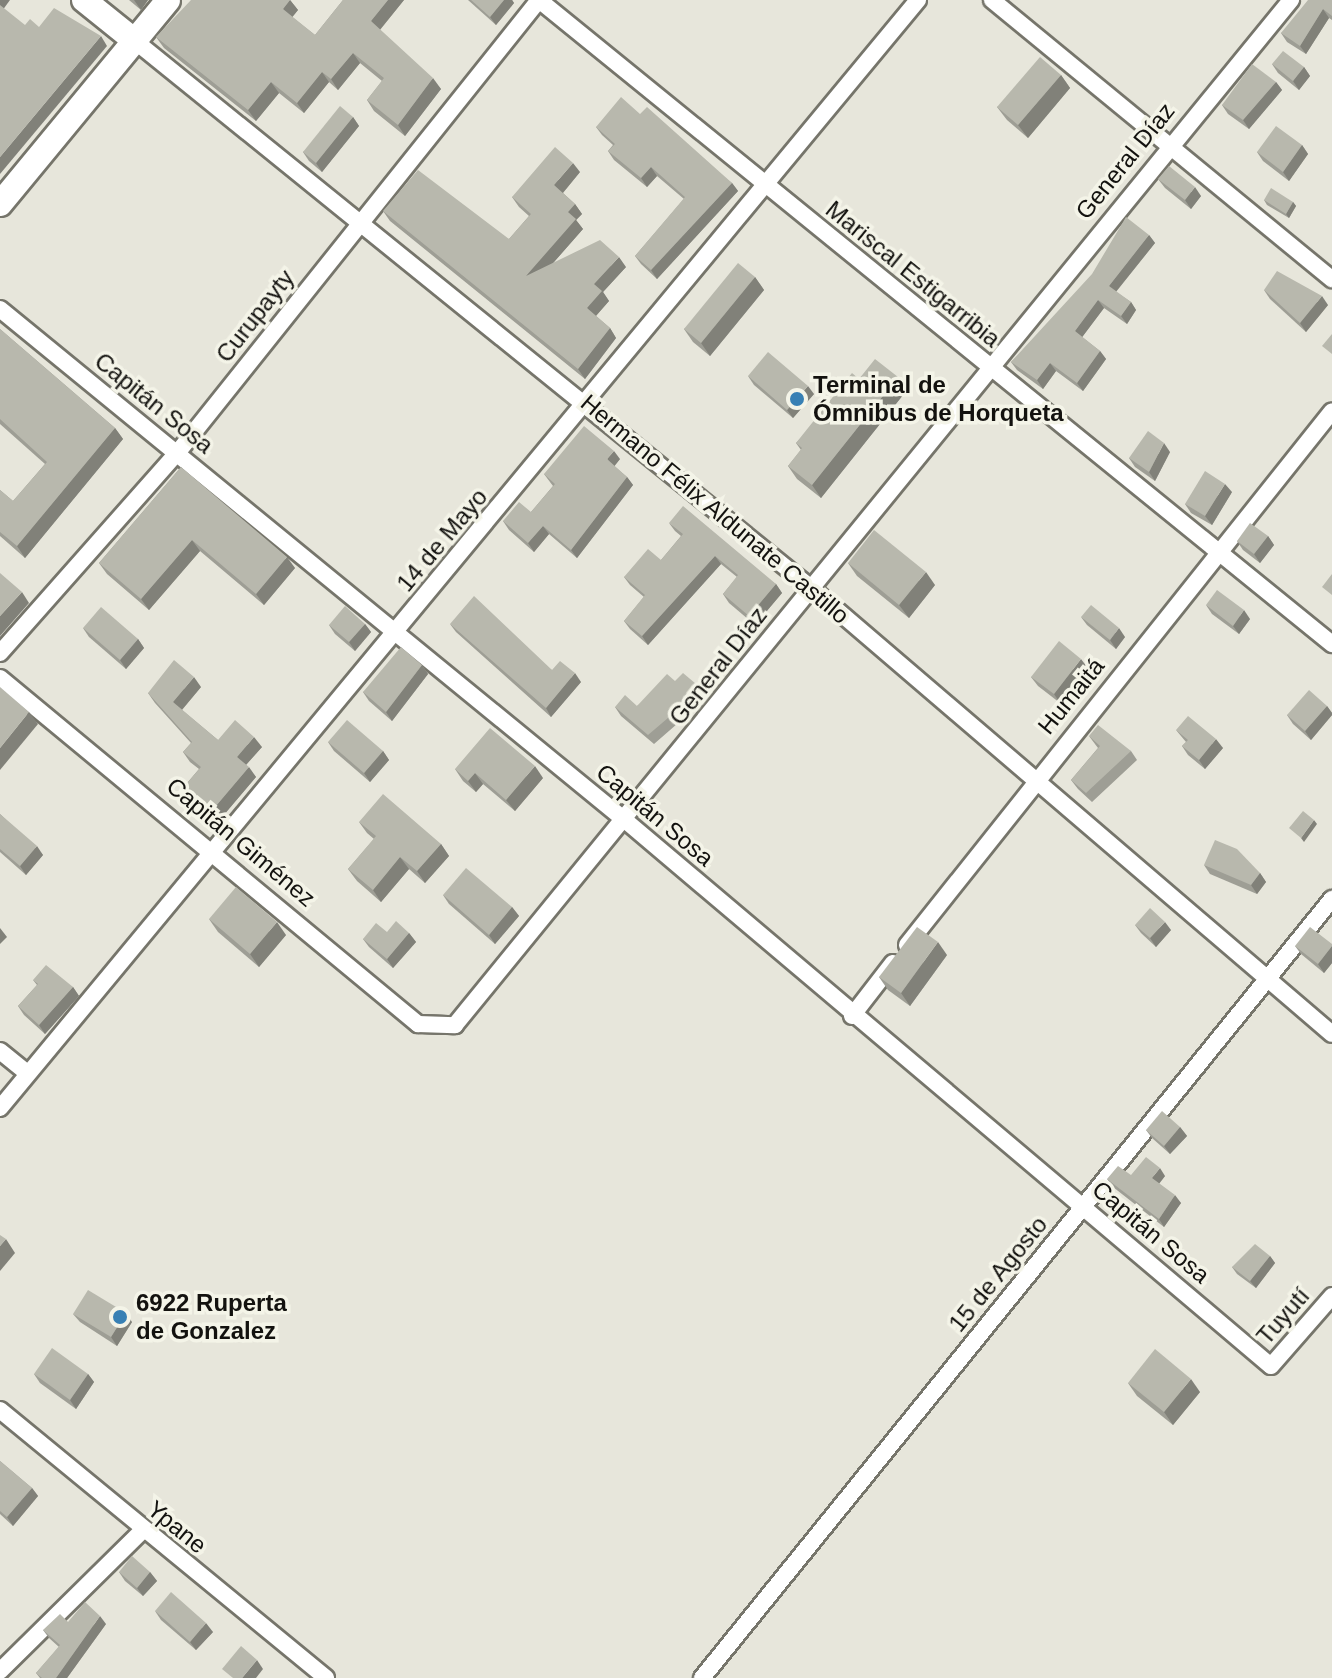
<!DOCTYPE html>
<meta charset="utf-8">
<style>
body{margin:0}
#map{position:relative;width:1332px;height:1678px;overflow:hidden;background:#e7e6db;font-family:Arial,sans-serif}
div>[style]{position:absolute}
.roads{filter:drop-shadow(2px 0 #76756b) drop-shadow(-2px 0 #76756b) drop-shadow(0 2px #76756b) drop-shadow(0 -2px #76756b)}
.minor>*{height:16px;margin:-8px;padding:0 8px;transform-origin:8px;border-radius:8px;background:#fff}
.secondary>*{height:24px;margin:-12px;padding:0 12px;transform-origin:12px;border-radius:12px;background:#fff}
.wall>*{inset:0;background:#9e9e95}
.shaded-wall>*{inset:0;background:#818179}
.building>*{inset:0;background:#b8b8ad}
.dots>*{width:22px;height:22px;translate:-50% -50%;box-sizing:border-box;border:4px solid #f4f4e8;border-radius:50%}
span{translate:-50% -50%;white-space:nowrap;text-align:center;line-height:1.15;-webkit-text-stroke:7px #f4f4e8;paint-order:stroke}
.street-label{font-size:24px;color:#13120f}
.poi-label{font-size:24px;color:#13120f;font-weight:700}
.left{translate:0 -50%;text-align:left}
</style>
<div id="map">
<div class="roads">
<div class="minor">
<i style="left:992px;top:0;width:440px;rotate:39.4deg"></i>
<i style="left:135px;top:41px;width:868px;rotate:38.97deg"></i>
<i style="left:810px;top:587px;width:687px;rotate:40.57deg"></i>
<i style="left:0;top:309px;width:809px;rotate:39.28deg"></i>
<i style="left:626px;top:821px;width:844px;rotate:40.2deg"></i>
<i style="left:1271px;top:1366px;width:93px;rotate:-48.9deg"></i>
<i style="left:0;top:653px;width:268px;rotate:-48.5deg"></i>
<i style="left:178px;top:452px;width:578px;rotate:-51.39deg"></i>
<i style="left:539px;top:0;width:1022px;rotate:39.08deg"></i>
<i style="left:0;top:678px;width:543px;rotate:39.62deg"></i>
<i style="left:418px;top:1024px;width:37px;rotate:2deg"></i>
<i style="left:455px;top:1025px;width:1323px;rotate:-50.8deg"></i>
<i style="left:907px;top:945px;width:682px;rotate:-51.48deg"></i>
<i style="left:852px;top:1016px;width:67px;rotate:-52.3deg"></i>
<i style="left:0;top:1051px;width:35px;rotate:39deg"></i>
<i style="left:0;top:1108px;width:1439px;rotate:-50.36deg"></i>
<i style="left:0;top:1410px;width:422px;rotate:39.4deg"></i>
<i style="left:0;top:1671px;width:199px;rotate:-44.6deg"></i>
<i style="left:702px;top:1678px;width:1002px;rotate:-51.04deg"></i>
</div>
<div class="secondary">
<i style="left:84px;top:0;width:65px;rotate:38.8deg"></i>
<i style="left:0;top:204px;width:264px;rotate:-50.5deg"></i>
</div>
</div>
<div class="wall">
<i style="clip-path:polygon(129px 0,148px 0,141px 10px)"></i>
<i style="clip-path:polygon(290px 0,298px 10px,292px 17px,315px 35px,343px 0,404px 0,380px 30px,441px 89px,405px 136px,374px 111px,367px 100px,382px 81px,360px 63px,338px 90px,329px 82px,304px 113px,279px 93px,256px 121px,164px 48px,156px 37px)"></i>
<i style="clip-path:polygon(468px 0,512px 0,514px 3px,496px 25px)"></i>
<i style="clip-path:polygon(1332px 0,1332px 20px,1329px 18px,1306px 54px,1287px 42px,1281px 33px)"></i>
<i style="clip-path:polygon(1272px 64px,1304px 67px,1310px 76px,1299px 90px,1278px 73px)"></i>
<i style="clip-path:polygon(1061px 75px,1070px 88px,1028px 138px,1007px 120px,997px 107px)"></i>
<i style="clip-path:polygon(1276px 82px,1282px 90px,1249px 129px,1228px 114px,1222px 105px)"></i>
<i style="clip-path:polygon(640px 114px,732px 183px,738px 191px,657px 279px,641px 264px,635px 256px,684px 199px,657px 176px,647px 187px,614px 160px,608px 151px,613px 145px,602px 135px,596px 127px)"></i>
<i style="clip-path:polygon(353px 117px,359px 126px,322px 172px,309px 161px,303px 152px)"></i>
<i style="clip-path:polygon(1302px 145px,1308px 154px,1289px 181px,1263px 161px,1257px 152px)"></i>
<i style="clip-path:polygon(580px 172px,563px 193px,575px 204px,582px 214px,576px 220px,583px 229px,553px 263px,626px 267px,603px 292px,609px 301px,596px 316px,610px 328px,616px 338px,585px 379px,390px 221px,383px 211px,509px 239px,529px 216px,519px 207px,512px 197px)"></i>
<i style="clip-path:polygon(1158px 179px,1201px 196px,1191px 209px,1165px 188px)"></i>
<i style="clip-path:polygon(1264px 200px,1293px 202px,1296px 206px,1289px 218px,1267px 205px)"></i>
<i style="clip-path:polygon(1149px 235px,1155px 243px,1116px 292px,1131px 302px,1136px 310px,1127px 324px,1104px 308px,1082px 337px,1100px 351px,1106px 359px,1083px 391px,1056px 371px,1043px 389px,1017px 370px,1011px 362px)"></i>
<i style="clip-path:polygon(755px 277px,764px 290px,710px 356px,693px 342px,684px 329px)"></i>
<i style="clip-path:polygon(1264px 290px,1328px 305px,1306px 332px,1270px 299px)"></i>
<i style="clip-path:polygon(0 329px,115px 428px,123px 439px,25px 558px,0 536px,0 490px,13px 501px,45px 464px,0 424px)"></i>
<i style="clip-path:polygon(748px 376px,814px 394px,793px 418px,754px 385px)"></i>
<i style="clip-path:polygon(859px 379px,907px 390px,821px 498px,797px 479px,788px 466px,801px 450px,796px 443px)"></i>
<i style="clip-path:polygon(1170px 452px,1155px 481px,1135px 467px,1129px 458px)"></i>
<i style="clip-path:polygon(620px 459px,614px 466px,627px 477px,633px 485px,577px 558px,549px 534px,534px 552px,509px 530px,503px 521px,531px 512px,553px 486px,544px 474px)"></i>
<i style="clip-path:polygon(181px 467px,295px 568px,264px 605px,200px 551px,149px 610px,107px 574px,99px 563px)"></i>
<i style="clip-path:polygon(1232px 492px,1212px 525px,1191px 513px,1185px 504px)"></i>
<i style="clip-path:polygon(669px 523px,776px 584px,782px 593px,755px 625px,729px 603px,723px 594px,737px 577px,721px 564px,648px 645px,630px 629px,624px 621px,644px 597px,630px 585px,624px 577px,661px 560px,681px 536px,675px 531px)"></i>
<i style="clip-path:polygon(1268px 536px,1274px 545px,1260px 563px,1243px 550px,1237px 541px)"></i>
<i style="clip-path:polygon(848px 563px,935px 585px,909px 618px,857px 576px)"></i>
<i style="clip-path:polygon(1206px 605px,1250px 619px,1239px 634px,1212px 614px)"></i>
<i style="clip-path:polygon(1081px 617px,1125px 637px,1116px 649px,1087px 625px)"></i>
<i style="clip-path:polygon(365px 624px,371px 632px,355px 651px,335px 634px,329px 625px)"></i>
<i style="clip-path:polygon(450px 624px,552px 670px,581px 682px,551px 717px,456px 632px)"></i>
<i style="clip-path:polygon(83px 628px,138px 639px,144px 648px,126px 669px,89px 637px)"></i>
<i style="clip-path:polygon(422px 665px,428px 674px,392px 721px,369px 701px,363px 692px)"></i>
<i style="clip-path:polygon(1087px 667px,1060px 703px,1038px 686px,1031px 677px)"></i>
<i style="clip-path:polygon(675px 681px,702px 689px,708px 697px,654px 744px,621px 716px,615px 707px,637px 706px)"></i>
<i style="clip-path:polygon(201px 687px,182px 710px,218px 740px,262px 747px,246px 765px,256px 777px,217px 823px,189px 799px,182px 789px,199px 769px,190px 762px,183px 752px,191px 743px,155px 703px,148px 693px)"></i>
<i style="clip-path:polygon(1327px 706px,1332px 713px,1332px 715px,1311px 740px,1293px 724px,1287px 715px)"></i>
<i style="clip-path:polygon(1176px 730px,1223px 748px,1205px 769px,1188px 755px,1182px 746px,1186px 742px)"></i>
<i style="clip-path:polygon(1089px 736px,1131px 751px,1137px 760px,1092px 802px,1078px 789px,1071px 780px,1098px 748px)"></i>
<i style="clip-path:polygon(328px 742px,383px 751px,389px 760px,370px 782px,334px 751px)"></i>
<i style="clip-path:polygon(455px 769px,543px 778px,515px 811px,483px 784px,476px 792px,463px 781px)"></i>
<i style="clip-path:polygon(0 814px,43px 855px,26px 875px,0 852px)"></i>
<i style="clip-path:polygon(359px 822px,441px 844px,449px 856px,425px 883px,409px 869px,381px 902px,357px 881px,348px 869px,374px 839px,367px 833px)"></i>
<i style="clip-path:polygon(1204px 865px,1260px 873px,1266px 882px,1257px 894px,1210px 874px)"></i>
<i style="clip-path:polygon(443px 895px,512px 907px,519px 916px,495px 944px,449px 904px)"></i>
<i style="clip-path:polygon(209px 919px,286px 935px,259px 967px,218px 932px)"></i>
<i style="clip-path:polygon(1135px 925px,1171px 930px,1156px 947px,1141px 933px)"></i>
<i style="clip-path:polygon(387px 932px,409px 933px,416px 942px,393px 968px,369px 947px,363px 939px)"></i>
<i style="clip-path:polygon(1332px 944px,1332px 963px,1324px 973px,1301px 954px,1295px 946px)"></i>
<i style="clip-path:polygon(947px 955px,910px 1006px,888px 990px,879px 977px)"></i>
<i style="clip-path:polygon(33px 980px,73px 987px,79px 996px,45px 1034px,24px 1015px,18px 1006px,37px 985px)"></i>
<i style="clip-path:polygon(1180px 1127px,1187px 1136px,1170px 1154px,1152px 1138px,1146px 1130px)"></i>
<i style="clip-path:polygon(1131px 1175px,1165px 1176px,1159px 1184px,1181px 1203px,1164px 1227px,1113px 1187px,1107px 1179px)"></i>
<i style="clip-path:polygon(1270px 1256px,1275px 1263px,1256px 1288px,1237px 1274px,1232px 1267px)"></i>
<i style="clip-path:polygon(73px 1314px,132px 1322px,117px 1346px,80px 1322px)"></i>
<i style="clip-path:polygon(34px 1374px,88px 1374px,94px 1382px,76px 1409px,40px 1383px)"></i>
<i style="clip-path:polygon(1128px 1383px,1200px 1392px,1173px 1425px,1137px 1396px)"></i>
<i style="clip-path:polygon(0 1461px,32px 1488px,38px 1496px,13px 1526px,0 1514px)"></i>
<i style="clip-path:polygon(119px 1572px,150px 1572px,157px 1581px,143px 1596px,125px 1581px)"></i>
<i style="clip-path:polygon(155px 1611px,213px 1632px,196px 1650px,161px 1620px)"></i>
<i style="clip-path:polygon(106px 1624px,67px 1678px,40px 1678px,36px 1673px,59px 1647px,49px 1638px,43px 1630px)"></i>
</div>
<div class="shaded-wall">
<i style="clip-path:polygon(0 0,10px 0,2px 11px,0 8px)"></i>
<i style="clip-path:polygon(134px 0,148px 0,141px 10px)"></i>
<i style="clip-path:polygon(290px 0,298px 10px,290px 20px,283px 9px)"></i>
<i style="clip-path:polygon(388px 0,404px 0,378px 32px,371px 21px)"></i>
<i style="clip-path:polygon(504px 0,512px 0,514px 3px,496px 25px,490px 17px)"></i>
<i style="clip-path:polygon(1323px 9px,1329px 18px,1306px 54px,1300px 46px)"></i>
<i style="clip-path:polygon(101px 36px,107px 46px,0 174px,0 157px)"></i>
<i style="clip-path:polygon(353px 53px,360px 63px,338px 90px,331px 79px)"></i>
<i style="clip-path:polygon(1304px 67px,1310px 76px,1299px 90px,1293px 81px)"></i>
<i style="clip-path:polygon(322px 72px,329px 82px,304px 113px,297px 103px)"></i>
<i style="clip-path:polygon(1061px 75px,1070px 88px,1028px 138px,1018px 125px)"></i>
<i style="clip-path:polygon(433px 78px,441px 89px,405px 136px,398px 125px)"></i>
<i style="clip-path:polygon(271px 82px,279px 93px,256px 121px,248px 110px)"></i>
<i style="clip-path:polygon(1276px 82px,1282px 90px,1249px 129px,1243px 120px)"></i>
<i style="clip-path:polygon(353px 117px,359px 126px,322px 172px,316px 163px)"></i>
<i style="clip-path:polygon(1302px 145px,1308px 154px,1289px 181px,1283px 172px)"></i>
<i style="clip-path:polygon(573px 163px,580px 172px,561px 195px,554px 185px)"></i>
<i style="clip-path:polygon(651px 167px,657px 176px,647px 187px,641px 178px)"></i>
<i style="clip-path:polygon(732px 183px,738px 191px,657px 279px,651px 270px)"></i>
<i style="clip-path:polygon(1195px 187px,1201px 196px,1191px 209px,1185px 200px)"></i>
<i style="clip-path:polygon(1293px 202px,1296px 206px,1289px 218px,1286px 214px)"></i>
<i style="clip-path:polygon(575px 204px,582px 214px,576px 220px,583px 229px,533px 286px,526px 276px,568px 212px)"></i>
<i style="clip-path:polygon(1149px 235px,1155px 243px,1114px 294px,1109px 286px)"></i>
<i style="clip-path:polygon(619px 257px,626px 267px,603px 292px,609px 301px,594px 318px,587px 308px,594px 284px)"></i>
<i style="clip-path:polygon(755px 277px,764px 290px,710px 356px,701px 343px)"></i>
<i style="clip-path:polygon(1322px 296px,1328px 305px,1306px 332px,1300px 323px)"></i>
<i style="clip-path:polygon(1098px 300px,1104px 308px,1080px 340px,1075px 331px)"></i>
<i style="clip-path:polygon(1131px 302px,1136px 310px,1127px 324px,1121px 316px)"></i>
<i style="clip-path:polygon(610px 328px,616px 338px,585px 379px,578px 369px)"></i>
<i style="clip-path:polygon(1100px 351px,1106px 359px,1083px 391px,1077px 383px)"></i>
<i style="clip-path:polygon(1050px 363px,1056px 371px,1043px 389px,1037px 380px)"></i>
<i style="clip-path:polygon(898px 377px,907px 390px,821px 498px,812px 485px)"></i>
<i style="clip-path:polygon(808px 386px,814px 394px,793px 418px,787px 410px)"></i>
<i style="clip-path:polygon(115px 428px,123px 439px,25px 558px,17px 546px)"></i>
<i style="clip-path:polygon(1164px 443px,1170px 452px,1155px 481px,1149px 472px)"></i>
<i style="clip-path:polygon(614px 451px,620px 459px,613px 468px,607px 459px)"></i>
<i style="clip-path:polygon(627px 477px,633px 485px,577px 558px,571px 550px)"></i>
<i style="clip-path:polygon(1225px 484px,1232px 492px,1212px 525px,1205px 516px)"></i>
<i style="clip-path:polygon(543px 526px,549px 534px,534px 552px,528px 543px)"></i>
<i style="clip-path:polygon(1268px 536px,1274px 545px,1260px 563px,1254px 554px)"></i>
<i style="clip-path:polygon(192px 540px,200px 551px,149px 610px,141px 599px)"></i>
<i style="clip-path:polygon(715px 556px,721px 564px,648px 645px,642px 636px)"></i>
<i style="clip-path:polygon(287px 557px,295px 568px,264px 605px,256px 594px)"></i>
<i style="clip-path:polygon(926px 572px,935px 585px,909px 618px,899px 605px)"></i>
<i style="clip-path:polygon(776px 584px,782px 593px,755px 625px,749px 616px)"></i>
<i style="clip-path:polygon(22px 592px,29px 603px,0 636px,0 616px)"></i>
<i style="clip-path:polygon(1244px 610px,1250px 619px,1239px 634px,1233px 626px)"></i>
<i style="clip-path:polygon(365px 624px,371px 632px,355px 651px,349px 642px)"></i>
<i style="clip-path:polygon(1119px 628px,1125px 637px,1116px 649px,1110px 640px)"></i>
<i style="clip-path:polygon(138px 639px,144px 648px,126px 669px,120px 660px)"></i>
<i style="clip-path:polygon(1081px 659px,1087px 667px,1060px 703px,1054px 694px)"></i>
<i style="clip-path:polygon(422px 665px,428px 674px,392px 721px,386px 712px)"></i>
<i style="clip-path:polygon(575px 673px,581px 682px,551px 717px,546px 708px)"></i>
<i style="clip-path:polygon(194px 677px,201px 687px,180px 712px,173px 702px)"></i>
<i style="clip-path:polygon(1327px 706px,1332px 713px,1332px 715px,1311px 740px,1305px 731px)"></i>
<i style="clip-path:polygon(29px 712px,38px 724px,0 770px,0 748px)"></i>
<i style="clip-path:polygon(254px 737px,262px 747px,244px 767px,237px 757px)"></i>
<i style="clip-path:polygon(1216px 739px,1223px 748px,1205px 769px,1199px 760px)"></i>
<i style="clip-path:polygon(383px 751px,389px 760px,370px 782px,364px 773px)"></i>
<i style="clip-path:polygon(535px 766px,543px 778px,515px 811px,506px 800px)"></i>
<i style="clip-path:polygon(249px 767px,256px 777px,217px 823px,210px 813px)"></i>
<i style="clip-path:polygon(475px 773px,483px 784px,476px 792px,468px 781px)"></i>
<i style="clip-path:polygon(1314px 820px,1317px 824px,1304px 842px,1301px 838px)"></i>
<i style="clip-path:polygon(441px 844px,449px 856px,425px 883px,417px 871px)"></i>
<i style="clip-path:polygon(37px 846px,43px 855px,26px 875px,20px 866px)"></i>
<i style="clip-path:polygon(400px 857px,409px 869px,381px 902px,373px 890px)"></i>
<i style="clip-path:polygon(1260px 873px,1266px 882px,1257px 894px,1251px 885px)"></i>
<i style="clip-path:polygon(512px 907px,519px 916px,495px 944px,489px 935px)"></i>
<i style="clip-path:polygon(277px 922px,286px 935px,259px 967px,250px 954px)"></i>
<i style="clip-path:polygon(1165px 922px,1171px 930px,1156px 947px,1150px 938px)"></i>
<i style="clip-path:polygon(0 928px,7px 937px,0 944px)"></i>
<i style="clip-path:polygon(409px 933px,416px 942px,393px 968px,387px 959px)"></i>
<i style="clip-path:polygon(938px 942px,947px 955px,910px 1006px,901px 993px)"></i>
<i style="clip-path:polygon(1332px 946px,1332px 963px,1324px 973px,1318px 964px)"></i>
<i style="clip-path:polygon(73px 987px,79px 996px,45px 1034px,39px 1025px)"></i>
<i style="clip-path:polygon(1180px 1127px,1187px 1136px,1170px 1154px,1164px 1146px)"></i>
<i style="clip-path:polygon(1160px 1168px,1165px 1176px,1157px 1186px,1152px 1178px)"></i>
<i style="clip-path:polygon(1175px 1195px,1181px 1203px,1164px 1227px,1159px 1219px)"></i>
<i style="clip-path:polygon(6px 1239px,15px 1253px,0 1271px,0 1246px)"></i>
<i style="clip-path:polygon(1270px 1256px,1275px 1263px,1256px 1288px,1250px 1281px)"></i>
<i style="clip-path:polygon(126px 1313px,132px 1322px,117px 1346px,111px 1337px)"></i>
<i style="clip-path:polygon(88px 1374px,94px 1382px,76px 1409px,70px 1400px)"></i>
<i style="clip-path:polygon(1191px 1379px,1200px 1392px,1173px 1425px,1164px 1412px)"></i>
<i style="clip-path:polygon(32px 1488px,38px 1496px,13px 1526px,7px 1517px)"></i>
<i style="clip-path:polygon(150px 1572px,157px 1581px,143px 1596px,137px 1588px)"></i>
<i style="clip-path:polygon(100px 1616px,106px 1624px,67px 1678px,56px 1678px)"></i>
<i style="clip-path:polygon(206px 1623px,213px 1632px,196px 1650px,190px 1642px)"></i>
<i style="clip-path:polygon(257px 1660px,263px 1669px,256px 1678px,242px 1678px)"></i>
</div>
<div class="building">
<i style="clip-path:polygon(191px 0,290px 0,283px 9px,315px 35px,343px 0,388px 0,371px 21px,433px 78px,398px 125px,367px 100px,384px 78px,353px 53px,331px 79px,322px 72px,297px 103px,271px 82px,248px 110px,156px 37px)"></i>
<i style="clip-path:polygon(471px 0,504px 0,490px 17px)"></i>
<i style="clip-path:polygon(1308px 0,1332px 0,1332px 16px,1323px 9px,1300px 46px,1281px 33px)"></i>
<i style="clip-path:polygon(0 5px,25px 25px,30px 19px,39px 27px,54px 8px,101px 36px,0 157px)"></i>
<i style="clip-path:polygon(1283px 51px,1304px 67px,1293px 81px,1272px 64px)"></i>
<i style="clip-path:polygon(1040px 57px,1061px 75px,1018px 125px,997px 107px)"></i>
<i style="clip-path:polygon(1252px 64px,1276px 82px,1243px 120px,1222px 105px)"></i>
<i style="clip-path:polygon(621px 97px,640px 114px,647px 107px,732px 183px,651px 270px,635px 256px,685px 197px,651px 167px,641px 178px,608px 151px,615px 144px,596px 127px)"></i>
<i style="clip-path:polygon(340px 106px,353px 117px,316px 163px,303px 152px)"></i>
<i style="clip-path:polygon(1276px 126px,1302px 145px,1283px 172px,1257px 152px)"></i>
<i style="clip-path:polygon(555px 147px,573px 163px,554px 185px,575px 204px,568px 212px,576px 219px,526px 276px,600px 240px,619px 257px,594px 284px,602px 291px,587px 308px,610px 328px,578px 369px,383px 211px,418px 170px,509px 239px,531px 214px,512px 197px)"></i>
<i style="clip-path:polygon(1169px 166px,1195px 187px,1185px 200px,1158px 179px)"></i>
<i style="clip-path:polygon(1271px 188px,1293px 202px,1286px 214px,1264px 200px)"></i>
<i style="clip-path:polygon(1126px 217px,1149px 235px,1109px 286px,1131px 302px,1121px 316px,1098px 300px,1075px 331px,1100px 351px,1077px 383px,1050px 363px,1037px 380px,1011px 362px,1092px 274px)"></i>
<i style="clip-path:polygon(738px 263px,755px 277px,701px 343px,684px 329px)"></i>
<i style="clip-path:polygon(1277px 271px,1322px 296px,1300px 323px,1264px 290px)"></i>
<i style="clip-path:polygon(0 329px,115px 428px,17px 546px,0 532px,0 490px,13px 501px,47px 462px,0 419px)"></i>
<i style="clip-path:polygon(1332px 334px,1332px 354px,1322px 346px)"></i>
<i style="clip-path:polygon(768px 352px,808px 386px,787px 410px,748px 376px)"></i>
<i style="clip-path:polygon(875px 359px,898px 377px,812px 485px,788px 466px,802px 448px,796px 443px,852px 373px,859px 379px)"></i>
<i style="clip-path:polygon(584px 426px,614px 451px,607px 459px,627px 477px,571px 550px,543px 526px,528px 543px,503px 521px,519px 502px,531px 512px,555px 484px,544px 474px)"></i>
<i style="clip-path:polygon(1148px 431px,1164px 443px,1149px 472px,1129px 458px)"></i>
<i style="clip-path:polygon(181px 467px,287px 557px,256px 594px,192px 540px,141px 599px,99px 563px)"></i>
<i style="clip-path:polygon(1205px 471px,1225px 484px,1205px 516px,1185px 504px)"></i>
<i style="clip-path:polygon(683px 506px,776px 584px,749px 616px,723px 594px,738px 575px,715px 556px,642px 636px,624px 621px,645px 595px,624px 577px,648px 549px,661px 560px,683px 534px,669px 523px)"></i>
<i style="clip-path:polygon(1250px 523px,1268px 536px,1254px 554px,1237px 541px)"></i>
<i style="clip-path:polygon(874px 530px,926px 572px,899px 605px,848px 563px)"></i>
<i style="clip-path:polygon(0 573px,22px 592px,0 616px)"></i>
<i style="clip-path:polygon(1332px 574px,1332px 595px,1322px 587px)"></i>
<i style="clip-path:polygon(1217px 590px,1244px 610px,1233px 626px,1206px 605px)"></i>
<i style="clip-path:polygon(474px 596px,552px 670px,560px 661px,575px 673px,546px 708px,450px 624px)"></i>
<i style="clip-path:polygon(1091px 605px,1119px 628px,1110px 640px,1081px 617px)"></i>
<i style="clip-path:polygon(345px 606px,365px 624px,349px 642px,329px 625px)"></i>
<i style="clip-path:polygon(101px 607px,138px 639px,120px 660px,83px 628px)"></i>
<i style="clip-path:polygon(1059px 641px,1081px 659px,1054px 694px,1031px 677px)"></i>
<i style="clip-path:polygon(401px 647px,422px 665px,386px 712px,363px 692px)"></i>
<i style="clip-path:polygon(174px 660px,194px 677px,173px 702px,218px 740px,235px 720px,254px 737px,237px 757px,249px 767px,210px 813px,182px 789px,201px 767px,183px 752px,192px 742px,148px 693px)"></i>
<i style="clip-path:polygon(683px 673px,702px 689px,648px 735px,615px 707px,625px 695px,637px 706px,667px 674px,675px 681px)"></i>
<i style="clip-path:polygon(0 687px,29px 712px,0 748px)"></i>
<i style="clip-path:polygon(1309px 690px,1327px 706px,1305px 731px,1287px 715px)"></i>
<i style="clip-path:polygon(1188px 716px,1216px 739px,1199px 760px,1182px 746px,1188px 740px,1176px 730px)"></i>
<i style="clip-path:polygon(347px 720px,383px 751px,364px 773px,328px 742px)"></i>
<i style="clip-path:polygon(1098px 725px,1131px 751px,1086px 793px,1071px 780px,1100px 746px,1089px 736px)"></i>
<i style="clip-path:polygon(490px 728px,535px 766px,506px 800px,475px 773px,468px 781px,455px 769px)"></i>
<i style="clip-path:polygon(383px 794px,441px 844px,417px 871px,400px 857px,373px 890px,348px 869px,376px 836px,359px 822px)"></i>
<i style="clip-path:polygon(1303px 811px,1314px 820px,1301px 838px,1289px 828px)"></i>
<i style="clip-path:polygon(0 814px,37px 846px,20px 866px,0 849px)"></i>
<i style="clip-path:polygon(1215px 840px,1237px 849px,1260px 873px,1251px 885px,1204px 865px)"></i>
<i style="clip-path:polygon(466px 868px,512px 907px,489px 935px,443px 895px)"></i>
<i style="clip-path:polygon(236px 887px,277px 922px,250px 954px,209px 919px)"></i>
<i style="clip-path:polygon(1150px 908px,1165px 922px,1150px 938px,1135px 925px)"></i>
<i style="clip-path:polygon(396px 921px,409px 933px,387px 959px,363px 939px,376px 923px,387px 932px)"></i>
<i style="clip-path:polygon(917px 927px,938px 942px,901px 993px,879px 977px)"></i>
<i style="clip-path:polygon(1310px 927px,1332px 944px,1332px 946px,1318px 964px,1295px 946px)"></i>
<i style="clip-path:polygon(46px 965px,73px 987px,39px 1025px,18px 1006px,38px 984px,33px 980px)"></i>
<i style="clip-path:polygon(1162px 1111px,1180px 1127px,1164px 1146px,1146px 1130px)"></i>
<i style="clip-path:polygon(1146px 1157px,1160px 1168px,1152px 1178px,1175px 1195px,1159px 1219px,1107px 1179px,1118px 1166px,1131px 1175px)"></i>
<i style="clip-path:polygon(0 1235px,6px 1239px,0 1246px)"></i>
<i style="clip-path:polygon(1255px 1244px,1270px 1256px,1250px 1281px,1232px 1267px)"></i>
<i style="clip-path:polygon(88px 1290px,126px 1313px,111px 1337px,73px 1314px)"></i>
<i style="clip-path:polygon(52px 1348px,88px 1374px,70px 1400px,34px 1374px)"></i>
<i style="clip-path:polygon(1155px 1349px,1191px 1379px,1164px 1412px,1128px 1383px)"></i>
<i style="clip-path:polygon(0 1461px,32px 1488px,7px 1517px,0 1511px)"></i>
<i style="clip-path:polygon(132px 1556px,150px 1572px,137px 1588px,119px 1572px)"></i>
<i style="clip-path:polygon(171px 1592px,206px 1623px,190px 1642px,155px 1611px)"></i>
<i style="clip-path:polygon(85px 1602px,100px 1616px,56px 1678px,42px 1678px,36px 1673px,60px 1645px,43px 1630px,60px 1614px,68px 1622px)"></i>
<i style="clip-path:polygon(241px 1646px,257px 1660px,242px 1678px,233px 1678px,222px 1669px)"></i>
</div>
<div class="dots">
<i style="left:797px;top:399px;background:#3880b4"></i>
<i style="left:120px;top:1317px;background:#3880b4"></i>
</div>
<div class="street-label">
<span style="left:1125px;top:161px;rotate:-51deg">General Díaz</span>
<span style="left:913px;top:274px;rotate:39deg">Mariscal Estigarribia</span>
<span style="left:255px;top:316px;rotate:-52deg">Curupayty</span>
<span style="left:154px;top:403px;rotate:39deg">Capitán Sosa</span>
<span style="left:715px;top:509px;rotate:40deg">Hermano Félix Aldunate Castillo</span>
<span style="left:442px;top:540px;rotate:-50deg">14 de Mayo</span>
<span style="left:718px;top:666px;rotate:-52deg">General Díaz</span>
<span style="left:1071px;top:696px;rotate:-51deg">Humaitá</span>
<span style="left:655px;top:815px;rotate:40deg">Capitán Sosa</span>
<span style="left:241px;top:842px;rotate:40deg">Capitán Giménez</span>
<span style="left:1151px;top:1232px;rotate:40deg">Capitán Sosa</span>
<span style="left:998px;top:1274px;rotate:-51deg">15 de Agosto</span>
<span style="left:1283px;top:1316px;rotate:-49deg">Tuyutí</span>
<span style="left:177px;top:1527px;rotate:39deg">Ypane</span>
</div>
<div class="poi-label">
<span class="left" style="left:813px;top:399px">Terminal de<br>Ómnibus de Horqueta</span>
<span class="left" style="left:136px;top:1317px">6922 Ruperta<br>de Gonzalez</span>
</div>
</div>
